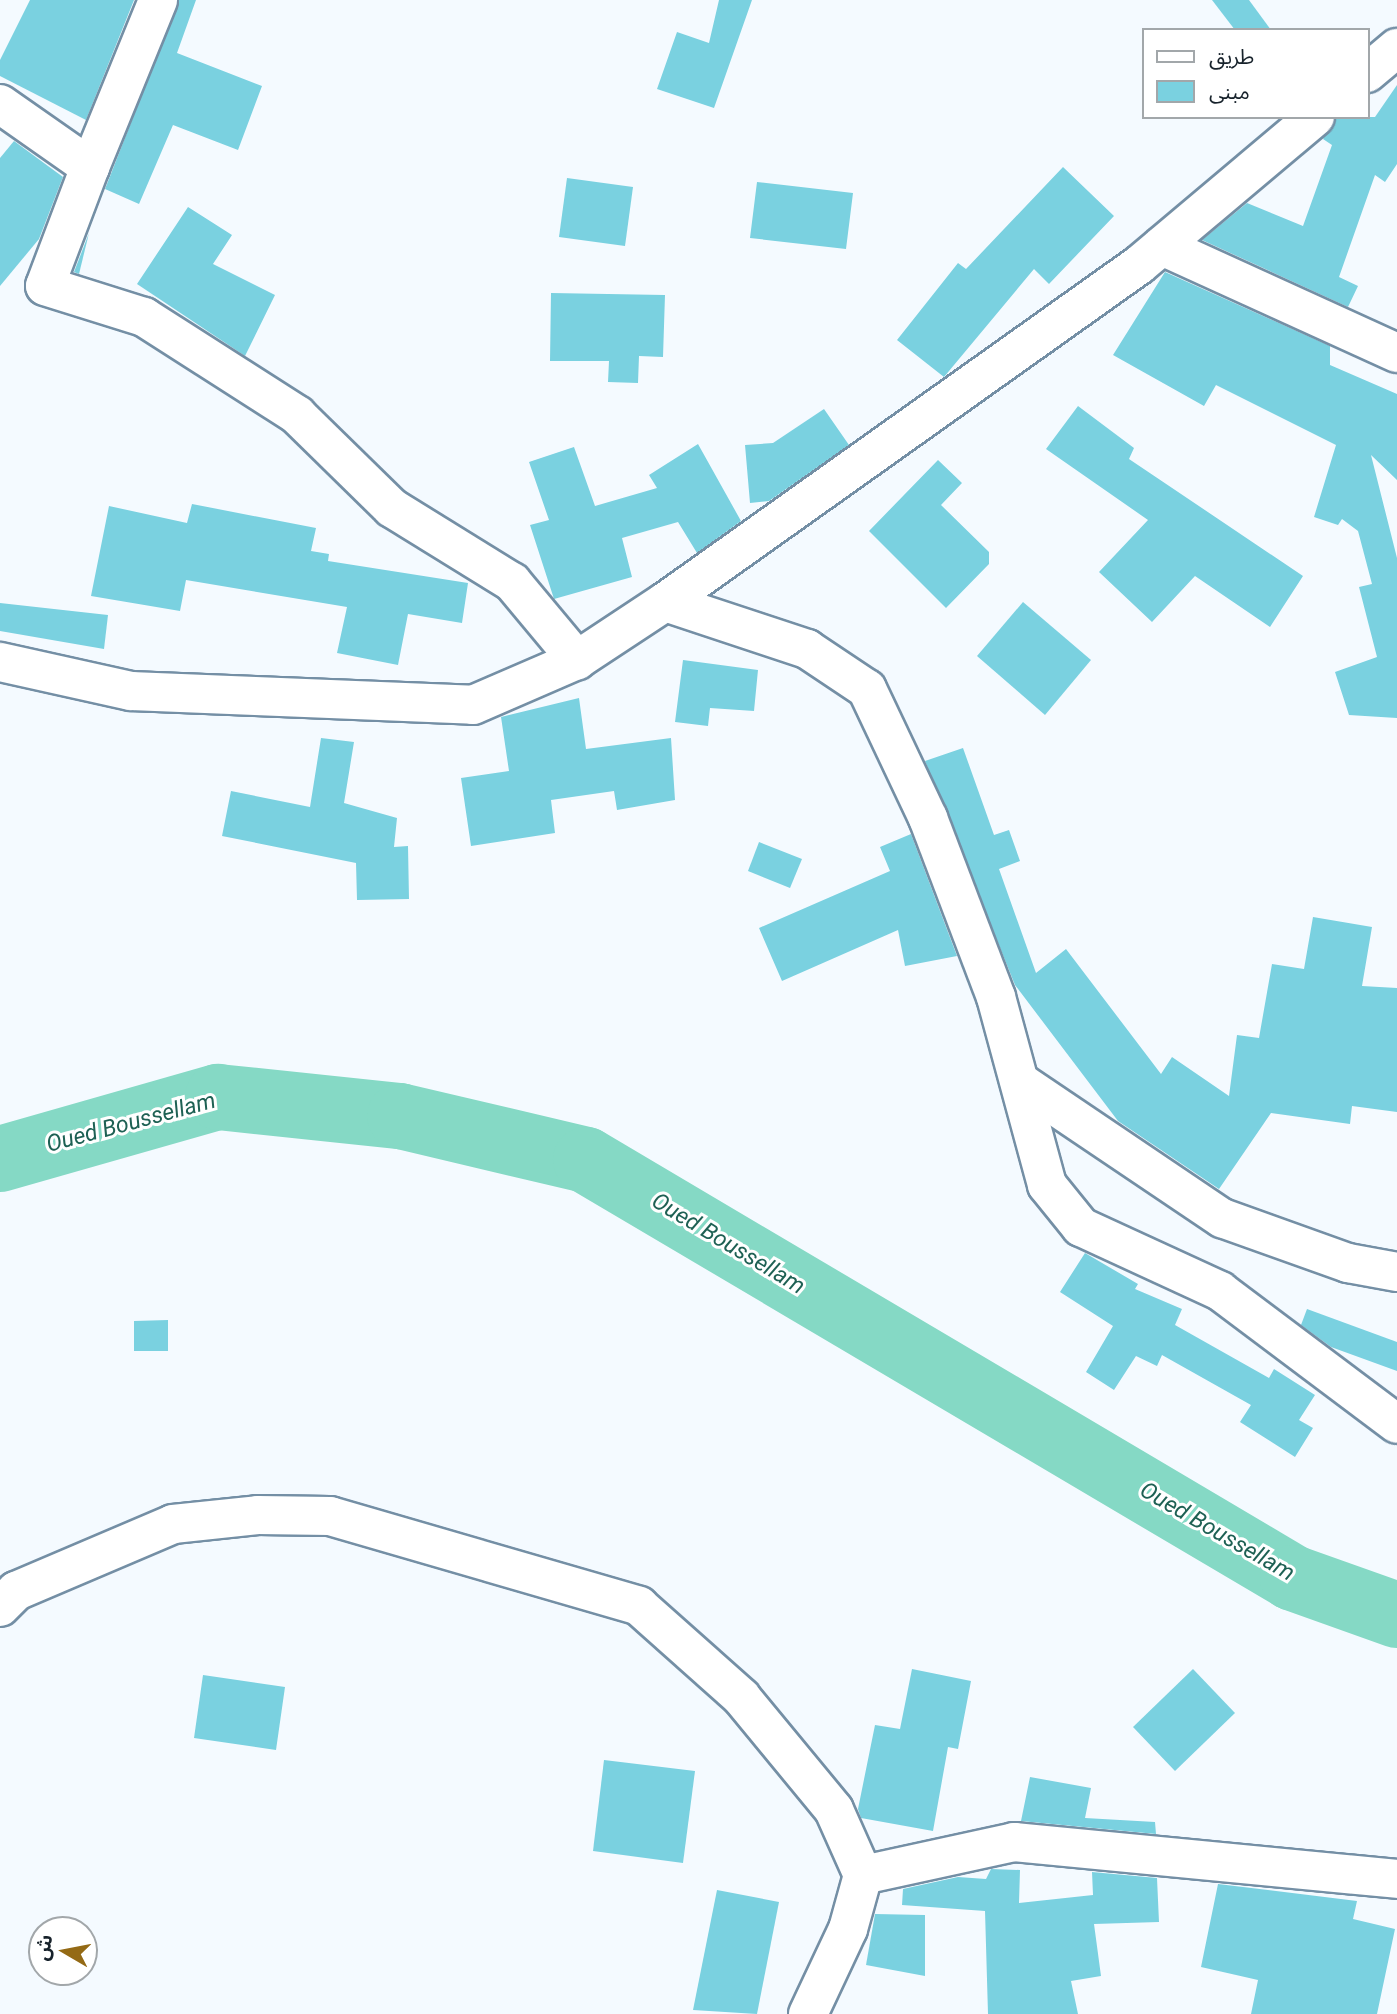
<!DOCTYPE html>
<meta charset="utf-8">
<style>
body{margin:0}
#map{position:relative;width:1397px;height:2014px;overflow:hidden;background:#f4faff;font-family:Roboto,"Noto Sans Arabic",sans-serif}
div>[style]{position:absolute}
.river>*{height:66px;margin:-33px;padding:0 33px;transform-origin:33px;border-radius:33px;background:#85d9c5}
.building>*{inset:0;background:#7ad1e0}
.roads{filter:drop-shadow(2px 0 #748fa5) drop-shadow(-2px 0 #748fa5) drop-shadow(0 2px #748fa5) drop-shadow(0 -2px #748fa5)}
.minor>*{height:38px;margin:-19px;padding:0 19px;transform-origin:19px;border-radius:19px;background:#fff}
.tertiary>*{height:38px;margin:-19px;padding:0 19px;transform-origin:19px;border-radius:19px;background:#fff}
span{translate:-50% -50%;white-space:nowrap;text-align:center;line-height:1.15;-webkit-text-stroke:6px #fff;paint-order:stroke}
.water-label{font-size:23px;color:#1e6154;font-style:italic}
.legend{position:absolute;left:1142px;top:28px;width:228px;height:91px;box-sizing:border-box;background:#fff;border:2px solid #a2a7aa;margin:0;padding:9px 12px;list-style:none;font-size:21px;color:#17222b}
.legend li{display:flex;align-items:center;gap:14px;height:35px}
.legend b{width:35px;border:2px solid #a2a7aa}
.north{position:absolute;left:28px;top:1916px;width:70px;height:70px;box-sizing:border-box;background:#fff;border:2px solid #a2a7aa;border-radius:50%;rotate:280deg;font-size:19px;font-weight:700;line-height:28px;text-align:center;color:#17222b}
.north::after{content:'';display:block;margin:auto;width:24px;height:32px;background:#946a15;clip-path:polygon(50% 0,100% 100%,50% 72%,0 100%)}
</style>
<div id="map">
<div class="river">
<i style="left:0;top:1159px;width:227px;rotate:-15.9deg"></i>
<i style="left:218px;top:1097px;width:183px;rotate:6deg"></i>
<i style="left:400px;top:1116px;width:191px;rotate:13.3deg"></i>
<i style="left:586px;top:1160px;width:821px;rotate:30.59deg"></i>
<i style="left:1293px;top:1578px;width:110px;rotate:19.6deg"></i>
</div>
<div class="building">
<i style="clip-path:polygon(30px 0,134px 0,86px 120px,0 76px,0 60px)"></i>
<i style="clip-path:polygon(179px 0,196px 0,177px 53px,262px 86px,238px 150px,173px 125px,139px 204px,105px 189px)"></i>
<i style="clip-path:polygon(719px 0,752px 0,714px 108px,657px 89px,677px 32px,709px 43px)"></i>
<i style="clip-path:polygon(1212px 0,1249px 0,1271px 30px,1235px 30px)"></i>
<i style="clip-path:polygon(1397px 85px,1397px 164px,1385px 182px,1375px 175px,1339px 277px,1358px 286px,1348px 307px,1202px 240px,1247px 203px,1303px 226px,1332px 145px,1323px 139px,1336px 117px,1375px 117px)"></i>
<i style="clip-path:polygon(14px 141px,63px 177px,39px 239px,0 286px,0 158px)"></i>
<i style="clip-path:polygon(1063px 167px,1114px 216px,1049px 284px,1034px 269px,944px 377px,897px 340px,958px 263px,966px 269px)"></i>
<i style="clip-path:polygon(567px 178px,633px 187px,625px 246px,559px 237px)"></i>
<i style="clip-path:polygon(757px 182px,853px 193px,846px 249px,750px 238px)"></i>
<i style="clip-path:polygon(188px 207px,232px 235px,213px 264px,275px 295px,245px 356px,137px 284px)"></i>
<i style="clip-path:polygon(89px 233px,79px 274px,74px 272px)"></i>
<i style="clip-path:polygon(1165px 272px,1330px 346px,1330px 365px,1397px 394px,1397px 480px,1371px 455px,1397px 558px,1397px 718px,1349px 715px,1335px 672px,1377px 657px,1359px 587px,1372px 584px,1358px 531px,1342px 519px,1338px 525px,1314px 517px,1336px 445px,1216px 385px,1204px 406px,1113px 355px)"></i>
<i style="clip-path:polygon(551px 293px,665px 295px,663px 357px,639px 356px,638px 383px,608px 382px,609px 361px,550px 361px)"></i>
<i style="clip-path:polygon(1078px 406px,1134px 448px,1129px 459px,1303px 576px,1270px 627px,1195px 576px,1152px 622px,1099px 572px,1148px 520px,1046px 449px)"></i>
<i style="clip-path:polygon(824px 409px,849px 445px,769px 501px,750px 503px,745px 445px,773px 443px)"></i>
<i style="clip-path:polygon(698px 444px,741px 521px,697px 553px,678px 522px,622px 538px,632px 577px,554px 599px,530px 525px,549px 520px,529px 462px,574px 447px,595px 506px,657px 488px,649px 475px)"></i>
<i style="clip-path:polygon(938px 460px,962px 483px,941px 505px,989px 552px,989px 564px,946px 608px,869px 531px)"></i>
<i style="clip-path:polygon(192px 504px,316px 528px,311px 551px,329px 554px,328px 561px,468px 583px,462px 623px,408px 614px,398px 665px,337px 653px,347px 607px,186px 580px,180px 611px,91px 596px,109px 506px,187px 523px)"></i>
<i style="clip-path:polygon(1023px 602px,1091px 660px,1045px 715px,977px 656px)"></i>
<i style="clip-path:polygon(0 603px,108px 615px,104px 649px,0 631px)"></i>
<i style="clip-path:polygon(683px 660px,758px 670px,754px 711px,710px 708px,708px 726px,675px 722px)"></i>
<i style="clip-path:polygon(579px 698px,586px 749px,671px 738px,675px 800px,617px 810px,614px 791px,551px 800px,555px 833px,471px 846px,461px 778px,509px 771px,501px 717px)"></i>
<i style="clip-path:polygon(321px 738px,354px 742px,344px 803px,397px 818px,394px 847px,408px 846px,409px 899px,357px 900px,356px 863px,222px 836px,231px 791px,310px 807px)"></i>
<i style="clip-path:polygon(963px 748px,994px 835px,1009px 830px,1020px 861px,999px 869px,1036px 973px,1066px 949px,1161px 1074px,1172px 1057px,1229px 1096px,1237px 1035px,1259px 1038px,1272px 964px,1304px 969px,1313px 917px,1372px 927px,1362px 986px,1397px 988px,1397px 1112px,1352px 1106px,1350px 1124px,1271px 1113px,1219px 1189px,1118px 1121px,1015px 985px,925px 761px)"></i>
<i style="clip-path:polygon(911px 834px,957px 956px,905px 966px,898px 930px,782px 981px,759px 928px,890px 871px,880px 847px)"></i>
<i style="clip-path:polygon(759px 842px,802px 859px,790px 888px,748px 871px)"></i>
<i style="clip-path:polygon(1085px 1253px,1138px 1284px,1135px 1289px,1182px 1309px,1175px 1325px,1269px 1378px,1274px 1369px,1315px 1395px,1299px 1420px,1313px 1428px,1295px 1457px,1240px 1422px,1251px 1405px,1162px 1355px,1157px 1366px,1136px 1356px,1114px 1390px,1086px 1372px,1113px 1326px,1060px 1292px)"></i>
<i style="clip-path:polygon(1307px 1309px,1397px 1342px,1397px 1371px,1331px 1347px,1301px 1325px)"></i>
<i style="clip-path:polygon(168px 1320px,168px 1351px,134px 1351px,134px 1321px)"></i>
<i style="clip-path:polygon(912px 1669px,971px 1681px,958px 1749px,948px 1747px,933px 1831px,861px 1818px,858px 1809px,875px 1725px,900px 1729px)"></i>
<i style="clip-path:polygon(1193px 1669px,1235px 1713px,1175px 1771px,1133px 1727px)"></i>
<i style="clip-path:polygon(203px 1675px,285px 1687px,276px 1750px,194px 1738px)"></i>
<i style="clip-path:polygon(604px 1760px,695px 1771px,683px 1863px,593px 1851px)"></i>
<i style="clip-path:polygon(1030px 1777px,1091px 1788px,1085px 1818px,1155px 1822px,1156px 1834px,1021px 1821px)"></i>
<i style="clip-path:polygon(991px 1869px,1020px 1870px,1019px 1903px,1093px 1895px,1092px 1872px,1157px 1878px,1159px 1922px,1094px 1924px,1101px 1976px,1071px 1981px,1078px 2014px,988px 2014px,985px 1911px,902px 1905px,903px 1889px,958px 1877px,986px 1879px)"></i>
<i style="clip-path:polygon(1218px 1884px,1357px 1901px,1353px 1919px,1395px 1929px,1377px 2014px,1251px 2014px,1258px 1980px,1201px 1967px)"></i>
<i style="clip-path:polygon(717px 1890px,779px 1902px,757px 2014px,693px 2010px)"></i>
<i style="clip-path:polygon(875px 1914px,925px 1915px,925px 1976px,866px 1965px)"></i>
</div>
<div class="roads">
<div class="minor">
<i style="left:1367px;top:73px;width:39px;rotate:-40deg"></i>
<i style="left:0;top:104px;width:110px;rotate:35deg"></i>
<i style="left:90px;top:167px;width:127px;rotate:110.7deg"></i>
<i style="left:45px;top:286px;width:104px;rotate:17.4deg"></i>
<i style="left:144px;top:317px;width:182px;rotate:32.6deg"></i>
<i style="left:297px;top:415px;width:133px;rotate:44.4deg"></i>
<i style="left:392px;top:508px;width:141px;rotate:31.7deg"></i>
<i style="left:512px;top:582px;width:102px;rotate:50.2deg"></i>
<i style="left:90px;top:167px;width:180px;rotate:-67.8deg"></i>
<i style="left:1162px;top:246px;width:258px;rotate:24.5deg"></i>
<i style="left:665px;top:602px;width:582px;rotate:-35.41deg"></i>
<i style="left:1139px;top:265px;width:230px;rotate:-40.1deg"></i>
<i style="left:1020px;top:1082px;width:244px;rotate:34deg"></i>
<i style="left:1222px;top:1218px;width:134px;rotate:19.7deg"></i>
<i style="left:1348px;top:1263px;width:50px;rotate:10.4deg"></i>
<i style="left:16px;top:1591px;width:171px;rotate:-23.1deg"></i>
<i style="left:173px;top:1524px;width:85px;rotate:-6deg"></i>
<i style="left:258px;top:1515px;width:72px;rotate:0.8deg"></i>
<i style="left:330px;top:1516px;width:322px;rotate:16.2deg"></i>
<i style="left:639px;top:1606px;width:137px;rotate:41.7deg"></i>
<i style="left:741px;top:1697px;width:146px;rotate:50.5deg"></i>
<i style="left:834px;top:1810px;width:71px;rotate:66deg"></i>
<i style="left:863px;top:1875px;width:56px;rotate:105.5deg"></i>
<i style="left:848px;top:1929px;width:94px;rotate:115.2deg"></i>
<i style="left:863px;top:1875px;width:155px;rotate:-12.3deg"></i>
<i style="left:1014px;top:1842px;width:385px;rotate:5.5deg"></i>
</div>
<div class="tertiary">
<i style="left:0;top:662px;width:134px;rotate:12.5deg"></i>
<i style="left:131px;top:691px;width:342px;rotate:2.3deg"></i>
<i style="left:473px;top:705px;width:113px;rotate:-23.4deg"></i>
<i style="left:577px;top:660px;width:105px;rotate:-33.4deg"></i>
<i style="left:665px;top:602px;width:150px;rotate:18.3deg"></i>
<i style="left:807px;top:649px;width:72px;rotate:33.7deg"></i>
<i style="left:867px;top:689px;width:143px;rotate:64.7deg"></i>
<i style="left:928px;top:818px;width:191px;rotate:69.2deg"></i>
<i style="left:996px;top:997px;width:195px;rotate:74.8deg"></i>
<i style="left:1047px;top:1185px;width:54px;rotate:51deg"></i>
<i style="left:1081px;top:1227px;width:153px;rotate:24.7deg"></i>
<i style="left:1220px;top:1291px;width:221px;rotate:36.9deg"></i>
<i style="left:0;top:1607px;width:23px;rotate:-45deg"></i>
</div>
</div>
<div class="water-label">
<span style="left:131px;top:1123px;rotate:-15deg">Oued Boussellam</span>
<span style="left:728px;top:1244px;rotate:31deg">Oued Boussellam</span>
<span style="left:1217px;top:1532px;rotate:30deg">Oued Boussellam</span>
</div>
<ul class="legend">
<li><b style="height:9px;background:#fff"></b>طريق</li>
<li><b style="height:19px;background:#7ad1e0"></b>مبنى</li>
</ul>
<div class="north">ش</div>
</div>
